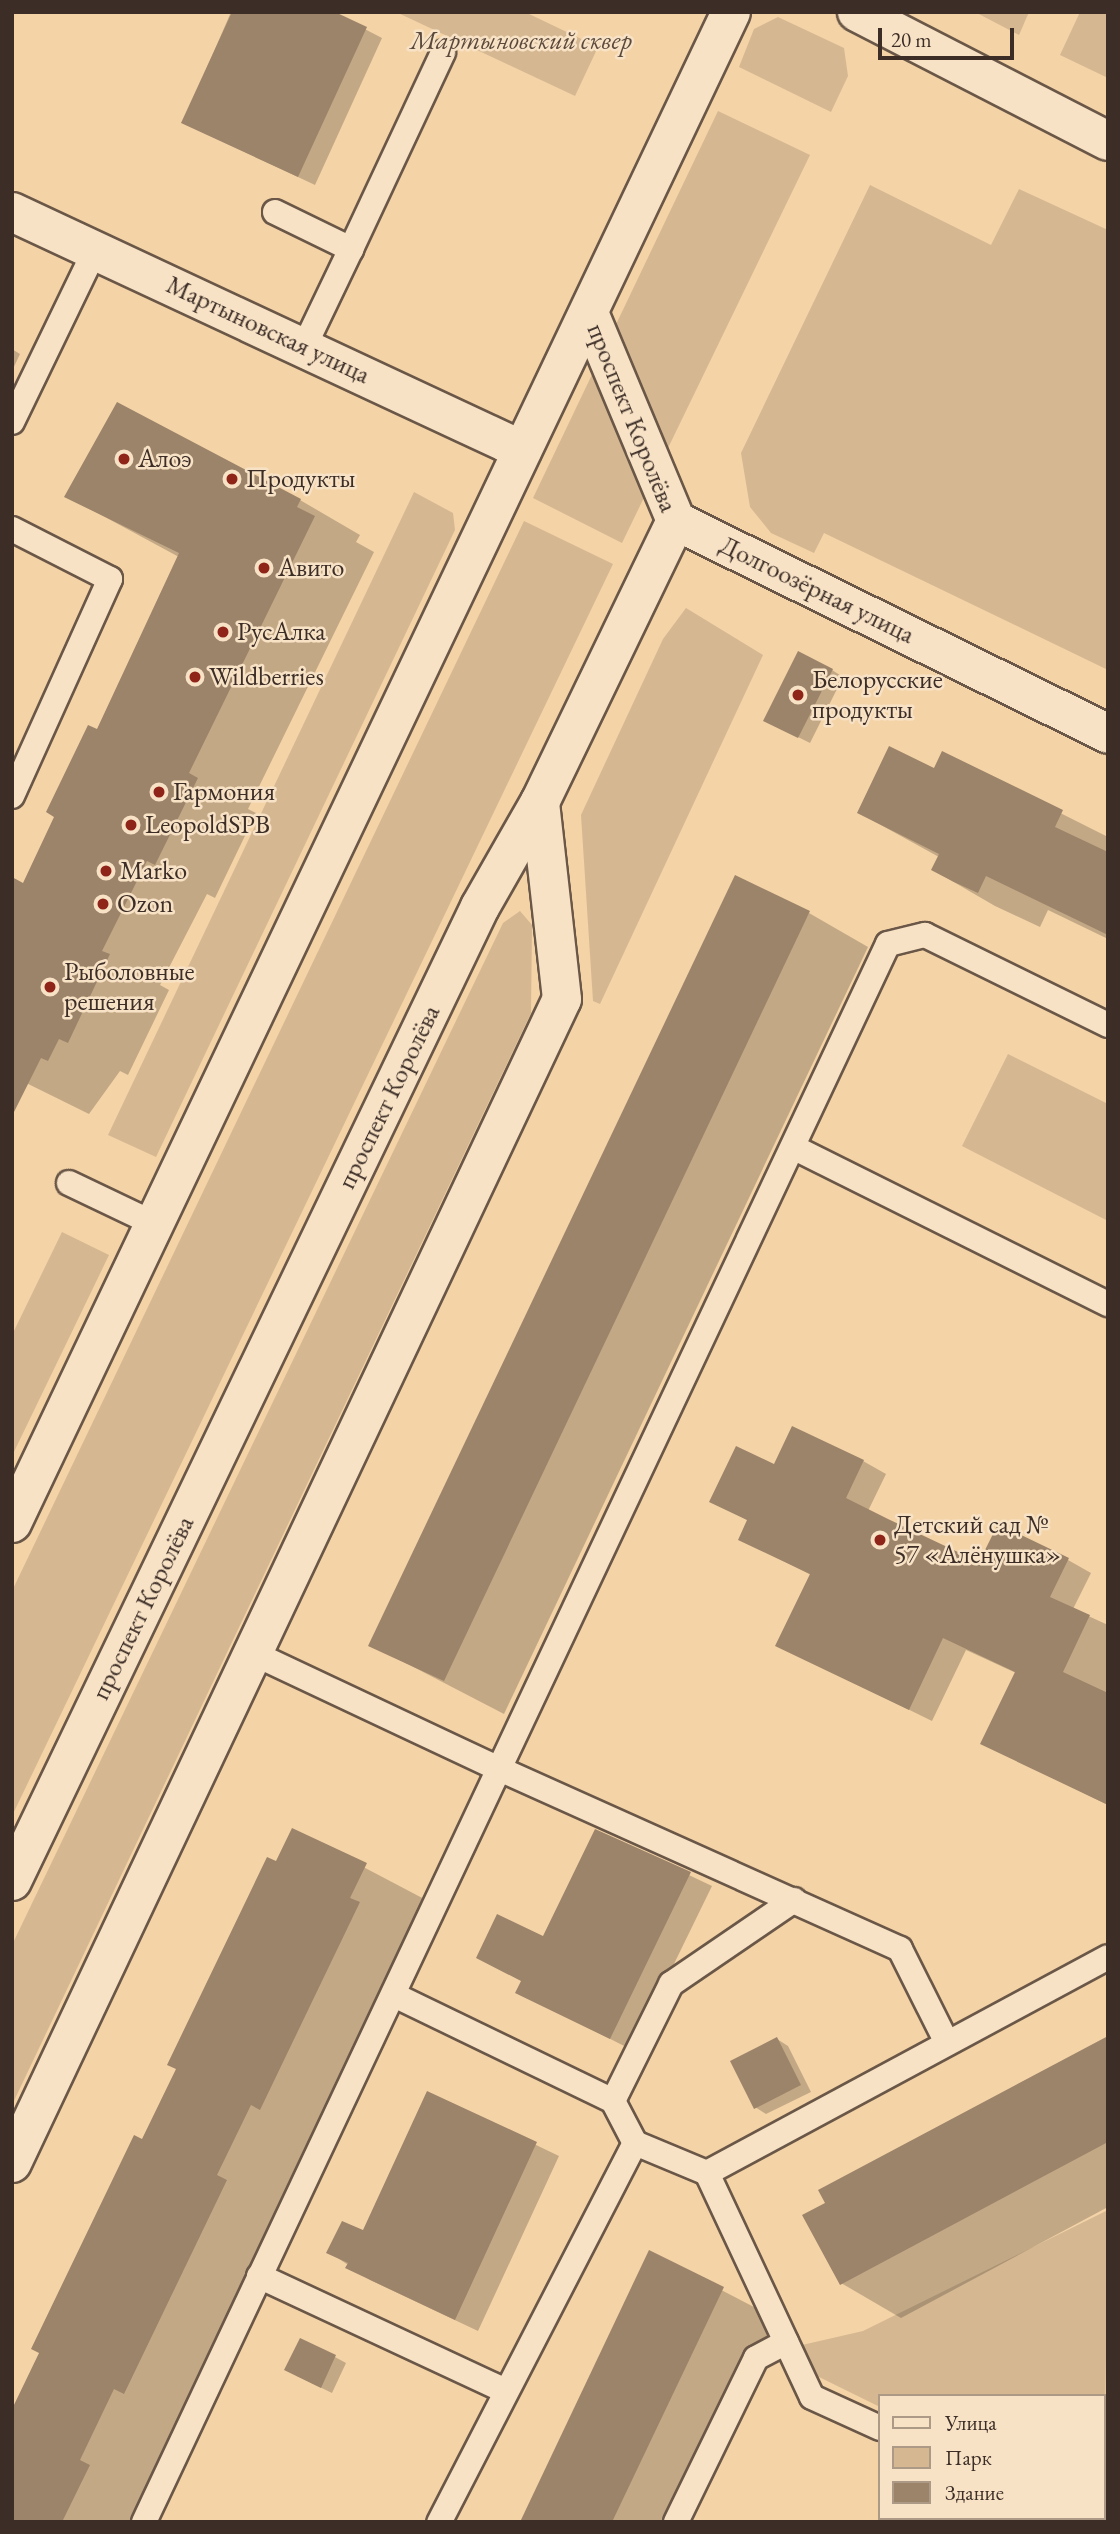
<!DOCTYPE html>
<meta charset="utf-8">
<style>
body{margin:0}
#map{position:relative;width:1120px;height:2534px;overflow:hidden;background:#f4d3a7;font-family:"EB Garamond",serif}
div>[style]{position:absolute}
.green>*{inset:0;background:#d5b791}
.shadow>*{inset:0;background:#0003}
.building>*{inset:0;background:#9c846a}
.roads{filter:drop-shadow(2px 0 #6a5747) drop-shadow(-2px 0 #6a5747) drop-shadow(0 2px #6a5747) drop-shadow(0 -2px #6a5747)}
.service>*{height:24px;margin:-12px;padding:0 12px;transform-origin:12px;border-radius:12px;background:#f8e2c6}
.minor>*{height:38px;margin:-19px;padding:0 19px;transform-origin:19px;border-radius:19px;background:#f8e2c6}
.tertiary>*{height:38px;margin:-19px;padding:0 19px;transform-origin:19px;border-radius:19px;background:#f8e2c6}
.secondary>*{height:38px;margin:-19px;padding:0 19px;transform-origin:19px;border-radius:19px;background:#f8e2c6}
.dots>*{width:19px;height:19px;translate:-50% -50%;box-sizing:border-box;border:4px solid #f8e2c6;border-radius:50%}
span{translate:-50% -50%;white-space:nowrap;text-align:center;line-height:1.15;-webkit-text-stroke:5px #f8e2c6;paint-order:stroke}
.park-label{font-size:26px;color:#5b493c;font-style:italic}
.street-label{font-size:26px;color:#3c2e27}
.poi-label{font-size:26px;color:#3c2e27}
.left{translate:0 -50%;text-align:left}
.frame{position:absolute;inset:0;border:14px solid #3c2e27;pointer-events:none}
.legend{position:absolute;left:878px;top:2394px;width:228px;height:126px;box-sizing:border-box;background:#f8e2c6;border:2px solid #ad9a86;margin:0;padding:9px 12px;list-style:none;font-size:21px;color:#3c2e27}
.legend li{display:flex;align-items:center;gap:14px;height:35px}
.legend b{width:35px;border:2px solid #ad9a86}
.scale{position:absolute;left:878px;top:28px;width:136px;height:32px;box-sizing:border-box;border:4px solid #3c2e27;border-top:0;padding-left:9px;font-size:21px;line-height:24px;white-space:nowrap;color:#3c2e27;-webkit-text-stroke:5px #f8e2c6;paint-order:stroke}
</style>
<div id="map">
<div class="green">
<i style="clip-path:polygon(396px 12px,525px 12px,598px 47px,575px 96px)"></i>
<i style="clip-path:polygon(975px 12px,1029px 12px,1019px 35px)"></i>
<i style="clip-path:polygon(1080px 12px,1108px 12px,1108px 78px,1060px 55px)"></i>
<i style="clip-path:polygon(778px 17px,844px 48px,848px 76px,831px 112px,739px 67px,754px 29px)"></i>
<i style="clip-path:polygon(718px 111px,810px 155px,622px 543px,533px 498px)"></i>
<i style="clip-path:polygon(870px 185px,991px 245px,1019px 189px,1108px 230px,1108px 670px,824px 533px,814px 553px,771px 533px,750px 507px,741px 453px)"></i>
<i style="clip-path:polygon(414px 492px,453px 513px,455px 530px,156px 1157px,108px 1135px)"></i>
<i style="clip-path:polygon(524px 521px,613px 564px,12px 1816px,12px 1591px)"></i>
<i style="clip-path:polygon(686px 608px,763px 655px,600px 1004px,593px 1001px,581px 815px,663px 639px)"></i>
<i style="clip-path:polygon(520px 911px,532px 925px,531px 1013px,12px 2105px,12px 1945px,503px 923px)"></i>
<i style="clip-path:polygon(1008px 1054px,1108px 1104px,1108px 1221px,962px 1146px)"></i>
<i style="clip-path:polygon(62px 1232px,109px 1255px,12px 1456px,12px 1335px)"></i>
<i style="clip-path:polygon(1108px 2210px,1104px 2506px,1104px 2396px,880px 2396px,880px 2407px,817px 2376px,802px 2345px,863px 2331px)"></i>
</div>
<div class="shadow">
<i style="clip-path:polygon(231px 12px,332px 12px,382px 38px,315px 185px,183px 123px)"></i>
<i style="clip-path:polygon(12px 349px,20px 354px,12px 371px)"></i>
<i style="clip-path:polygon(117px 404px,300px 500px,360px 535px,356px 542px,374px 552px,248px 809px,256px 813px,215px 898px,207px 894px,160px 985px,169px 990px,128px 1075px,120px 1071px,89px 1114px,12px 1076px,24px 884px,179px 557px,66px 496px)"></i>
<i style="clip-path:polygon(832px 670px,843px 677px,810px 743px,776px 726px)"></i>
<i style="clip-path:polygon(943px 754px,1108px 837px,1108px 939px,1048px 910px,1040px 927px,995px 906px,933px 870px,939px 857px,859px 813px,935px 771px)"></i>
<i style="clip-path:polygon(809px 913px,868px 947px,504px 1714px,371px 1645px)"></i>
<i style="clip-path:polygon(863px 1461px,886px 1474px,868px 1511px,980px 1565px,1068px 1560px,1091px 1573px,1073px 1609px,1108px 1625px,1108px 1805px,983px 1743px,1016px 1673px,966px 1650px,932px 1721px,777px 1645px,811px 1575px,740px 1539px,749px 1521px,712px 1501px,775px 1467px)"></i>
<i style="clip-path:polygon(293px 1830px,428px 1901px,141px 2497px,151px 2502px,141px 2522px,12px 2522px,143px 2142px)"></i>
<i style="clip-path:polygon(596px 1831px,712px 1886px,632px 2050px,518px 1992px)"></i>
<i style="clip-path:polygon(1108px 2038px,1108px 2207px,901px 2318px,841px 2283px)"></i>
<i style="clip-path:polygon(777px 2039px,788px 2046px,811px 2092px,766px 2114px,755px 2107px)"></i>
<i style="clip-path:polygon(428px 2093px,559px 2156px,478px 2331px,370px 2280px,329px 2252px,364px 2232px)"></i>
<i style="clip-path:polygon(650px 2253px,783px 2322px,688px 2522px,522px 2522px)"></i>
<i style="clip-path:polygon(335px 2357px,346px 2363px,332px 2393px,297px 2376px)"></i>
</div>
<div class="building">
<i style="clip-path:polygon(232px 12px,335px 12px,367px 27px,298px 177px,181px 123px)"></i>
<i style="clip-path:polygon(117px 402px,301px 499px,297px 507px,315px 516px,189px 773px,198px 778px,155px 865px,147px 861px,102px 951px,110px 954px,68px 1043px,59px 1039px,48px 1061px,41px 1058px,12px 1116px,12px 877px,23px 883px,54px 817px,46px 812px,88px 725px,97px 729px,179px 553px,64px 497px)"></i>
<i style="clip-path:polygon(798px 651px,833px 669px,798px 738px,763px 721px)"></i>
<i style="clip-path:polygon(889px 746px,934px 768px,942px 751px,1063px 810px,1055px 827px,1108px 852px,1108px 935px,986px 876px,978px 893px,954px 882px,931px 870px,939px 854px,857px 813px)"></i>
<i style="clip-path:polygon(735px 875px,810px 911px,444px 1681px,368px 1646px)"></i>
<i style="clip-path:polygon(792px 1426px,864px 1460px,846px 1498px,888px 1519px,979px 1562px,998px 1524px,1069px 1558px,1050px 1597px,1090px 1615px,1063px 1672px,1108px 1693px,1108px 1805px,980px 1744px,1015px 1672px,943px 1638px,909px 1710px,775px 1646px,810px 1574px,738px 1540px,747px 1520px,709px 1502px,736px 1446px,774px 1464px)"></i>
<i style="clip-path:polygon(292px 1828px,367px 1863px,350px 1898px,360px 1902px,260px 2110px,251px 2105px,217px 2175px,227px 2180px,124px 2394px,114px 2389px,80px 2460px,90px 2465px,62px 2522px,12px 2522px,12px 2409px,39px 2353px,31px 2349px,134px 2135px,142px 2139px,176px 2069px,167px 2065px,267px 1857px,276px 1861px)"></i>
<i style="clip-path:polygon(595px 1829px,691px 1872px,610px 2039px,515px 1993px,521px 1981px,476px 1958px,497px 1914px,543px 1936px)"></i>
<i style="clip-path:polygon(1108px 2036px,1108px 2142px,840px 2285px,802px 2215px,825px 2203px,818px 2190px)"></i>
<i style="clip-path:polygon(777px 2037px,801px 2085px,754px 2109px,730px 2061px)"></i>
<i style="clip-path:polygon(427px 2091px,537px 2142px,455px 2320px,345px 2268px,348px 2263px,326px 2253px,342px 2221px,363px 2230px)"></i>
<i style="clip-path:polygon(649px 2250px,724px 2287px,612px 2522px,520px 2522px)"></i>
<i style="clip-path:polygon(300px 2338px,336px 2355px,321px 2388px,284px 2370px)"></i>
</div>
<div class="roads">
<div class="service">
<i style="left:275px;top:212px;width:85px;rotate:26deg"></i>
<i style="left:351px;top:249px;width:109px;rotate:115.6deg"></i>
<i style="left:351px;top:249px;width:217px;rotate:-64.9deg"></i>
<i style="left:12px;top:422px;width:191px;rotate:-64.2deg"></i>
<i style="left:12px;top:529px;width:110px;rotate:27deg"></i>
<i style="left:110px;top:579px;width:238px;rotate:114.3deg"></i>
<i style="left:793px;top:1147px;width:352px;rotate:26.5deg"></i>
<i style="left:69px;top:1183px;width:95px;rotate:25.5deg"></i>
<i style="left:394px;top:1995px;width:243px;rotate:25.8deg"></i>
<i style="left:613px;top:2101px;width:47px;rotate:62.4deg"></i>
<i style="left:635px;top:2143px;width:427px;rotate:117.3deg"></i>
<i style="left:946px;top:2041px;width:103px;rotate:-116.6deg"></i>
<i style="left:900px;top:1949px;width:440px;rotate:-155.8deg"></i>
<i style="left:499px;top:1769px;width:912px;rotate:-64.76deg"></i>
<i style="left:888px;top:944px;width:38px;rotate:-14deg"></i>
<i style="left:925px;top:935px;width:204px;rotate:26.2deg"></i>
<i style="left:613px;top:2101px;width:131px;rotate:-63.6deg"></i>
<i style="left:671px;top:1984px;width:149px;rotate:-34.3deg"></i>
<i style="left:635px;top:2143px;width:78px;rotate:22.6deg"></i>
<i style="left:707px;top:2173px;width:247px;rotate:64.9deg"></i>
<i style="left:812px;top:2397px;width:75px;rotate:24.5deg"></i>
<i style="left:707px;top:2173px;width:455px;rotate:-28.3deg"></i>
<i style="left:259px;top:2276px;width:272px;rotate:25deg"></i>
<i style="left:1075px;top:2518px;width:9px;rotate:27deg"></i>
<i style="left:144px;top:2522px;width:832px;rotate:-64.76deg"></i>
<i style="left:499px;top:1769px;width:272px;rotate:-154.8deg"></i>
<i style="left:676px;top:2522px;width:182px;rotate:-64deg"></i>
<i style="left:756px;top:2358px;width:34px;rotate:-28deg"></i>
</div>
<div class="minor">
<i style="left:12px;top:212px;width:563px;rotate:25.02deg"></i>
<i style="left:676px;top:521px;width:482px;rotate:26.2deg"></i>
<i style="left:12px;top:2163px;width:1287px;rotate:-64.71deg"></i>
<i style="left:562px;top:999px;width:198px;rotate:-96.4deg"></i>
</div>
<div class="tertiary">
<i style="left:12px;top:1523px;width:1673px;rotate:-64.55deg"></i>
<i style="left:12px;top:1881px;width:1081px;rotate:-64.34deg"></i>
<i style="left:480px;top:907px;width:121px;rotate:-60.3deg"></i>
<i style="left:540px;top:802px;width:312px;rotate:-64.2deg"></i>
<i style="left:676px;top:521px;width:225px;rotate:-112.7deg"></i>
</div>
<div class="secondary">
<i style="left:857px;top:12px;width:282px;rotate:27.2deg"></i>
</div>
</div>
<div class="dots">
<i style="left:124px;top:459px;background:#8f2418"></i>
<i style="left:232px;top:479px;background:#8f2418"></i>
<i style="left:264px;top:568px;background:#8f2418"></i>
<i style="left:223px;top:632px;background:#8f2418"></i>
<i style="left:195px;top:677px;background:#8f2418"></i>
<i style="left:798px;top:695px;background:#8f2418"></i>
<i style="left:159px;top:792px;background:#8f2418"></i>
<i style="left:131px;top:825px;background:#8f2418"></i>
<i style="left:106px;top:871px;background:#8f2418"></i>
<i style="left:103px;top:904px;background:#8f2418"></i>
<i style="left:50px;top:987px;background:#8f2418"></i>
<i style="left:880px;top:1540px;background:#8f2418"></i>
</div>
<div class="park-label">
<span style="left:521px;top:41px">Мартыновский сквер</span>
</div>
<div class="street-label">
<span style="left:268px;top:330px;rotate:25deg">Мартыновская улица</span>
<span style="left:632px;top:418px;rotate:68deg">проспект Королёва</span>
<span style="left:817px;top:590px;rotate:26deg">Долгоозёрная улица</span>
<span style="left:389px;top:1097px;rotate:-64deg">проспект Королёва</span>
<span style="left:143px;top:1608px;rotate:-64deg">проспект Королёва</span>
</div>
<div class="poi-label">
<span class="left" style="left:138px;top:459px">Алоэ</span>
<span class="left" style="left:246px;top:479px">Продукты</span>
<span class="left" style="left:278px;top:568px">Авито</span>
<span class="left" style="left:237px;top:632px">РусАлка</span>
<span class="left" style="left:209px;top:677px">Wildberries</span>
<span class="left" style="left:812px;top:695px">Белорусские<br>продукты</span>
<span class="left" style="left:173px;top:792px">Гармония</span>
<span class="left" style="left:145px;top:825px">LeopoldSPB</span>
<span class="left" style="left:120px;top:871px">Marko</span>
<span class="left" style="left:117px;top:904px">Ozon</span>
<span class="left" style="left:64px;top:987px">Рыболовные<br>решения</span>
<span class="left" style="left:894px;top:1540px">Детский сад №<br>57 «Алёнушка»</span>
</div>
<div class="frame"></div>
<ul class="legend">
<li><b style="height:9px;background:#f8e2c6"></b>Улица</li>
<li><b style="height:19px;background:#d5b791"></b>Парк</li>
<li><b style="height:19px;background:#9c846a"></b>Здание</li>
</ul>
<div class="scale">20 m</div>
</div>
